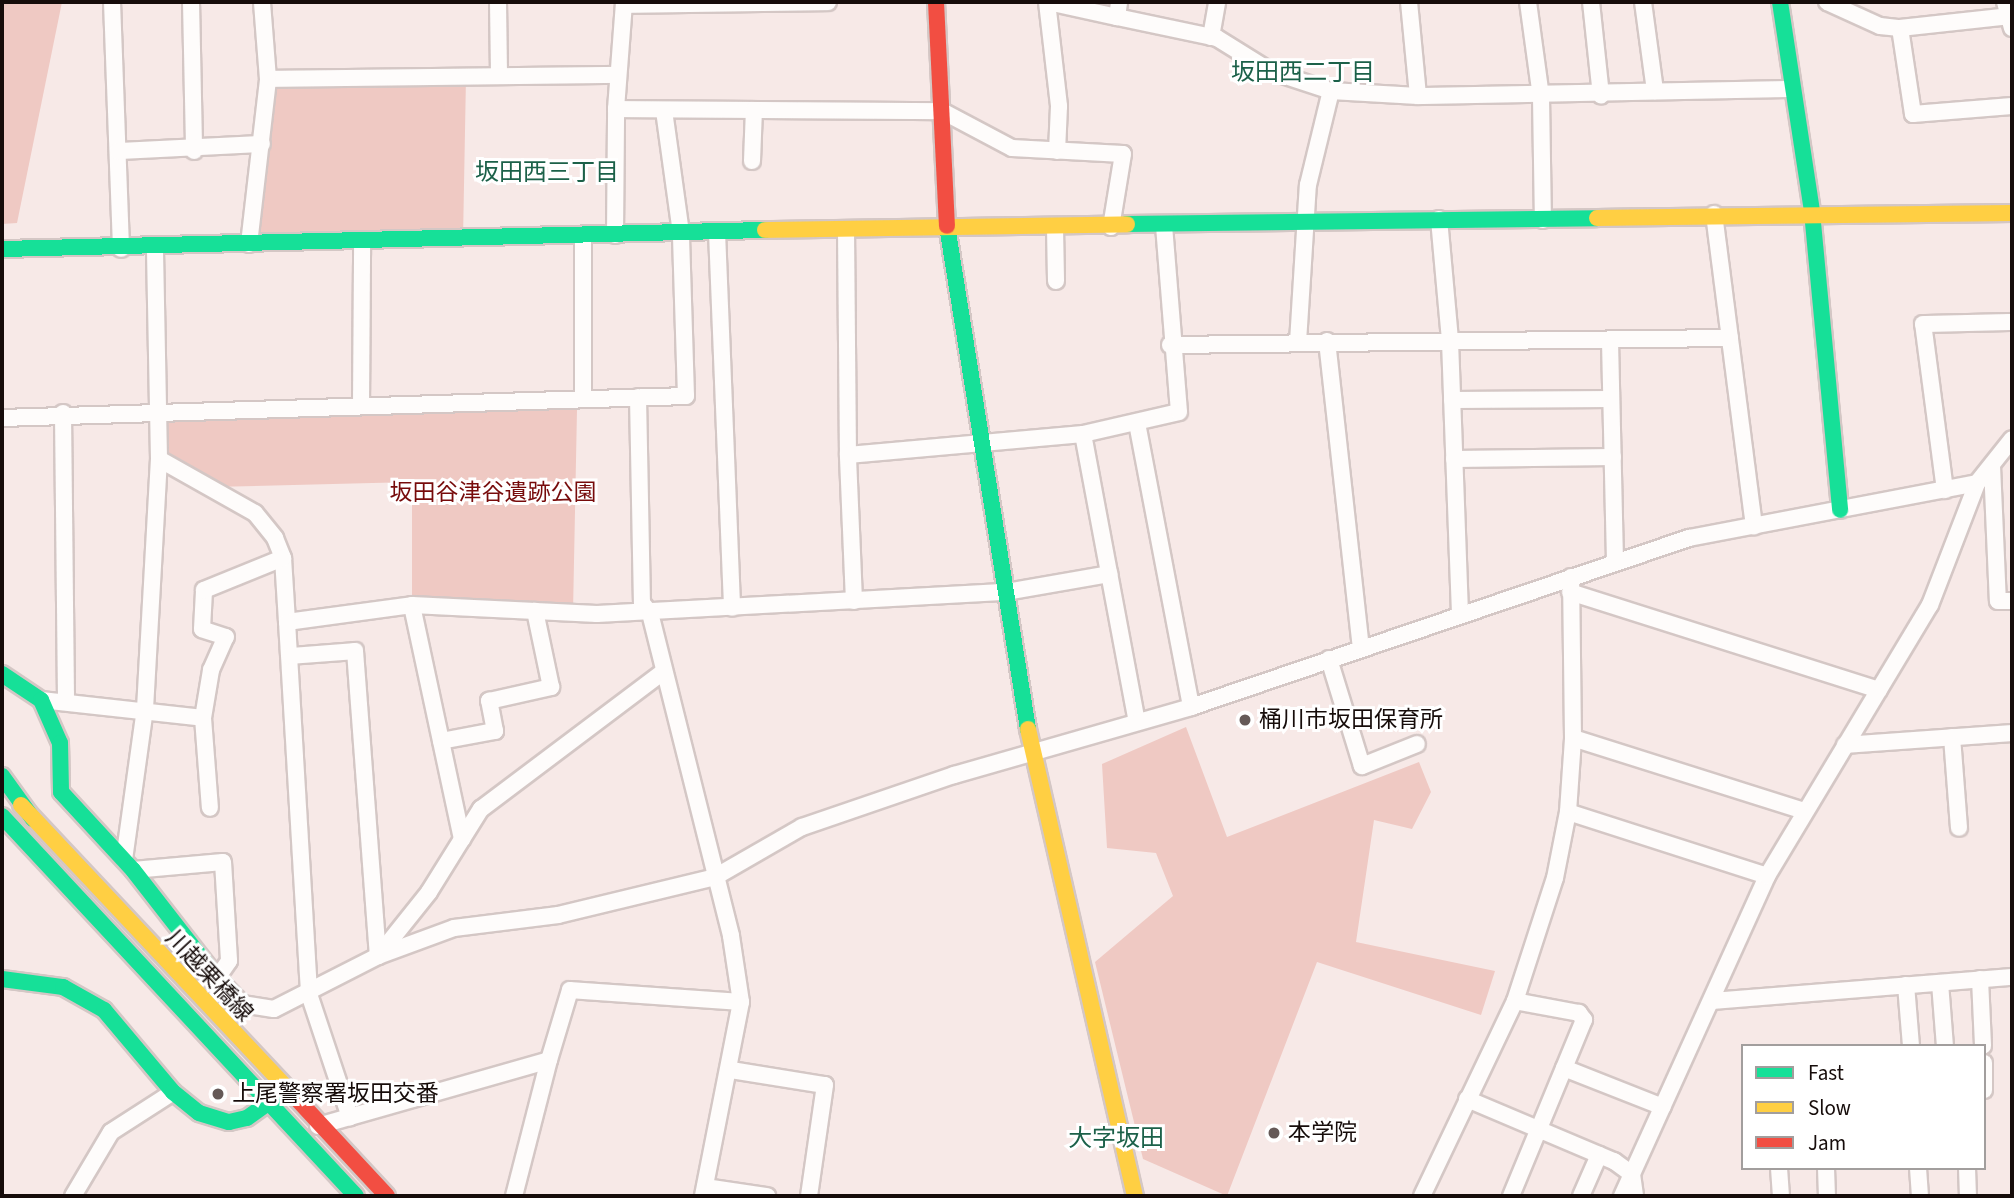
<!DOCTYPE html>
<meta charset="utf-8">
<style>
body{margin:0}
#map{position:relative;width:2014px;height:1198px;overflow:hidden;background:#f7e9e7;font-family:"Source Sans 3","Noto Sans JP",sans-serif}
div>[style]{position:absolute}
.green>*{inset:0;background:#efc9c3}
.roads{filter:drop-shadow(2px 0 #d4c7c5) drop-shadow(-2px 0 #d4c7c5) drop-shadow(0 2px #d4c7c5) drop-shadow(0 -2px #d4c7c5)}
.street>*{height:16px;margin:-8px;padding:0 8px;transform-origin:8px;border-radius:8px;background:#fefcfb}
.fast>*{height:16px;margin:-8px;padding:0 8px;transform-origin:8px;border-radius:8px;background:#16e098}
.slow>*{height:16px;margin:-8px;padding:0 8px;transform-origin:8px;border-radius:8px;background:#ffcf43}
.jam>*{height:16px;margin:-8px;padding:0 8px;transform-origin:8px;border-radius:8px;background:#f24e42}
.dots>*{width:19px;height:19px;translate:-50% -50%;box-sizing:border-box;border:4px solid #fff;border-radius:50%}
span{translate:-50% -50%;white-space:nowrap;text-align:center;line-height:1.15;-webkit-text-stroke:6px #fff;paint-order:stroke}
.park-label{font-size:23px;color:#770b0b}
.poi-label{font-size:23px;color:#160c0a}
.left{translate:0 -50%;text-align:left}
.street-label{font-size:23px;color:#160c0a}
.neighbourhood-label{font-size:24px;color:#1c6149}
.frame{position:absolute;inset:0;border:4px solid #160c0a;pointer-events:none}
.legend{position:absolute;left:1741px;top:1044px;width:245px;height:126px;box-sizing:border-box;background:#fff;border:2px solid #a29e9d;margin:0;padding:9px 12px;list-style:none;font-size:21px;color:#160c0a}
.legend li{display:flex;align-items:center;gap:14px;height:35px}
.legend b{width:35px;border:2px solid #a29e9d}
</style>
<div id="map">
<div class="green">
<i style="clip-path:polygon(2px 2px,62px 2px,17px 223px,2px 224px)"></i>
<i style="clip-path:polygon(466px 77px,463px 239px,249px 244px,268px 79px)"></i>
<i style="clip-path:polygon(157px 409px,577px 410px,573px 613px,412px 605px,412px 482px,211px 487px,159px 459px)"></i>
<i style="clip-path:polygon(1186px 727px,1227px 837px,1419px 762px,1431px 792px,1412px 829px,1374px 820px,1356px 942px,1495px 971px,1481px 1015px,1317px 962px,1227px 1196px,1143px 1159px,1095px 962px,1173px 896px,1156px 853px,1107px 848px,1102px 764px)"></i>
</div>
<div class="roads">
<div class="street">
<i style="left:112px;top:2px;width:247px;rotate:87.9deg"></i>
<i style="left:191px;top:2px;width:149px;rotate:88.8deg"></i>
<i style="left:498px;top:2px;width:74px;rotate:89.2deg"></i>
<i style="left:1047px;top:2px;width:105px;rotate:83.4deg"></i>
<i style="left:1059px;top:106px;width:45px;rotate:92.5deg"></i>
<i style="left:1048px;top:2px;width:71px;rotate:12.3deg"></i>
<i style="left:1117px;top:17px;width:15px;rotate:-82deg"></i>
<i style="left:1409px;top:2px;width:94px;rotate:84.5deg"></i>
<i style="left:1418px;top:96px;width:375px;rotate:-1.1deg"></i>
<i style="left:1528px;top:2px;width:96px;rotate:82.2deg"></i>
<i style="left:1541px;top:97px;width:123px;rotate:89.1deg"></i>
<i style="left:1591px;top:2px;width:94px;rotate:83.9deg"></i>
<i style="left:1643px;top:2px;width:90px;rotate:82.3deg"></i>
<i style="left:1827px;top:2px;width:58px;rotate:24.4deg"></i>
<i style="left:1880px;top:26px;width:20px;rotate:6deg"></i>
<i style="left:1900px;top:28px;width:111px;rotate:-6.2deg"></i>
<i style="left:2005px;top:2px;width:27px;rotate:75deg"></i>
<i style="left:624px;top:5px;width:204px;rotate:-0.8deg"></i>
<i style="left:1117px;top:17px;width:102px;rotate:11.9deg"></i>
<i style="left:1217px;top:38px;width:62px;rotate:31.9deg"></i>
<i style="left:1270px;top:71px;width:64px;rotate:18.2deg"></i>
<i style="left:1331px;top:91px;width:87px;rotate:3.3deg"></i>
<i style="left:1900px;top:28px;width:87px;rotate:81.4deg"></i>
<i style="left:1913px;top:114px;width:99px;rotate:-4.6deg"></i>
<i style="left:1211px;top:37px;width:36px;rotate:-80deg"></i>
<i style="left:268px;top:79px;width:350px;rotate:-0.7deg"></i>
<i style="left:616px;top:109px;width:326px;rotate:0.4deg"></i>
<i style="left:942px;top:111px;width:79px;rotate:27.9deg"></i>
<i style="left:1012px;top:148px;width:111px;rotate:3.1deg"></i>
<i style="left:1123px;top:154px;width:74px;rotate:99.3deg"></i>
<i style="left:118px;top:151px;width:144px;rotate:-2.8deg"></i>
<i style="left:752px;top:161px;width:51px;rotate:-87.8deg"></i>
<i style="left:1714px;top:214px;width:315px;rotate:82.7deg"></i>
<i style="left:1439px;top:219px;width:122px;rotate:84.8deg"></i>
<i style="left:1450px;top:341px;width:272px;rotate:87.9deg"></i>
<i style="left:1055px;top:228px;width:53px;rotate:88.9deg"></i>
<i style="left:846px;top:229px;width:226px;rotate:89.5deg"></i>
<i style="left:717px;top:232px;width:376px;rotate:87.7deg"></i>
<i style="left:615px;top:235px;width:126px;rotate:-89.5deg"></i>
<i style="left:616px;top:109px;width:107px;rotate:-85.7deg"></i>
<i style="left:583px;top:236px;width:163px;rotate:90deg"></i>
<i style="left:249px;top:244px;width:166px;rotate:-83.4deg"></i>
<i style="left:268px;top:79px;width:77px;rotate:-94.5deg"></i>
<i style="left:1327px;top:341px;width:308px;rotate:83.7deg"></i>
<i style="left:1610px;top:341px;width:220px;rotate:88.7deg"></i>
<i style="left:1298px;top:342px;width:157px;rotate:-86.4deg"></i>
<i style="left:1308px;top:185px;width:97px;rotate:-76.3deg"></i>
<i style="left:1170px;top:345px;width:560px;rotate:-0.72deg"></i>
<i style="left:638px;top:397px;width:206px;rotate:88.9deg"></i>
<i style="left:642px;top:603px;width:13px;rotate:51deg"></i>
<i style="left:650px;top:613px;width:333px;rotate:75.9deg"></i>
<i style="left:731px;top:936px;width:67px;rotate:81.4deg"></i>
<i style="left:741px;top:1002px;width:198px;rotate:101.1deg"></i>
<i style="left:1452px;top:400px;width:159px;rotate:-0.4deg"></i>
<i style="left:361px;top:404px;width:163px;rotate:-89.6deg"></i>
<i style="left:63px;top:413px;width:287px;rotate:89.4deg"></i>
<i style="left:2px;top:418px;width:684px;rotate:-1.84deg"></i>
<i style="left:686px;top:396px;width:163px;rotate:-91.8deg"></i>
<i style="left:681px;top:233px;width:124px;rotate:-97.9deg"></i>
<i style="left:1137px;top:423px;width:289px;rotate:79.2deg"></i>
<i style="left:1083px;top:434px;width:293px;rotate:79.4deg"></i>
<i style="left:159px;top:459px;width:110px;rotate:29.4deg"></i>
<i style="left:255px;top:513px;width:32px;rotate:51deg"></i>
<i style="left:275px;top:538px;width:22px;rotate:68deg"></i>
<i style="left:283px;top:558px;width:64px;rotate:86.4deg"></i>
<i style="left:287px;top:622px;width:126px;rotate:-7.7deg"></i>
<i style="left:412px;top:605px;width:185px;rotate:2.8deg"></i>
<i style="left:597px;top:614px;width:410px;rotate:-3.1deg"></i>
<i style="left:1006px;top:592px;width:105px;rotate:-9.9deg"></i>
<i style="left:1454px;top:459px;width:159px;rotate:-0.7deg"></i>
<i style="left:1992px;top:466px;width:135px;rotate:87.5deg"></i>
<i style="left:1998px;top:601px;width:14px"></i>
<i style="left:1945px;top:490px;width:167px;rotate:-97.5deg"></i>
<i style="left:1923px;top:324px;width:89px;rotate:-1.3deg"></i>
<i style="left:1570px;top:592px;width:324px;rotate:17.6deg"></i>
<i style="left:854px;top:601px;width:146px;rotate:-92.4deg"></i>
<i style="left:848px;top:455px;width:236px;rotate:-5.1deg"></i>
<i style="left:1083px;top:434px;width:98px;rotate:-12.9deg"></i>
<i style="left:1179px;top:412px;width:188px;rotate:-94.6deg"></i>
<i style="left:287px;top:622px;width:373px;rotate:86.6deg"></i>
<i style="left:309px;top:994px;width:130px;rotate:71.6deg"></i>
<i style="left:290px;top:656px;width:65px;rotate:-4.4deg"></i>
<i style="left:355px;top:651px;width:306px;rotate:85.7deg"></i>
<i style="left:1329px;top:659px;width:112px;rotate:72.9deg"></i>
<i style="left:1362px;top:766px;width:59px;rotate:-21.8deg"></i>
<i style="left:41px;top:700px;width:163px;rotate:6.3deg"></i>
<i style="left:203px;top:718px;width:49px;rotate:-80.5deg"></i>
<i style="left:211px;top:670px;width:36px;rotate:-66deg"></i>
<i style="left:226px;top:637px;width:25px;rotate:-162deg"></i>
<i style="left:202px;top:629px;width:39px;rotate:-87deg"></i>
<i style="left:204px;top:590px;width:85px;rotate:-22.1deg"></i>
<i style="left:203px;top:718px;width:90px;rotate:85.6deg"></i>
<i style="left:1952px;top:737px;width:91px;rotate:85.6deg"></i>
<i style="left:1573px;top:738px;width:242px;rotate:17.5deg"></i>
<i style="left:441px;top:741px;width:55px;rotate:-10.5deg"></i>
<i style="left:495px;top:731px;width:31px;rotate:-101deg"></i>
<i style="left:489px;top:701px;width:64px;rotate:-12.7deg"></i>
<i style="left:551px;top:687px;width:78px;rotate:-101.9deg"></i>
<i style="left:1845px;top:745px;width:167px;rotate:-4.1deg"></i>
<i style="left:1568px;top:812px;width:209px;rotate:17.8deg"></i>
<i style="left:462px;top:839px;width:36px;rotate:-58deg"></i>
<i style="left:481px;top:809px;width:228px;rotate:-37deg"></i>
<i style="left:124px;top:860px;width:152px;rotate:-82.1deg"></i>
<i style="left:145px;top:709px;width:250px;rotate:-86.8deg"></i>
<i style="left:159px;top:459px;width:212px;rotate:-91.1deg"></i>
<i style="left:133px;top:870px;width:90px;rotate:-5.1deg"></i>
<i style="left:223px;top:862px;width:99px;rotate:86.5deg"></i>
<i style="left:229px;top:961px;width:21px;rotate:125deg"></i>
<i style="left:217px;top:978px;width:36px;rotate:46deg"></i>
<i style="left:242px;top:1004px;width:32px;rotate:9deg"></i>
<i style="left:274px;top:1009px;width:117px;rotate:-27deg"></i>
<i style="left:378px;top:956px;width:81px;rotate:-20.2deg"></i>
<i style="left:454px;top:928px;width:105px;rotate:-7.1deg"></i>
<i style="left:558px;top:915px;width:162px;rotate:-13.6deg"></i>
<i style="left:715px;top:877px;width:100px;rotate:-29.9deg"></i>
<i style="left:802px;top:827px;width:161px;rotate:-18.9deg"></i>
<i style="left:954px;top:775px;width:247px;rotate:-16deg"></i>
<i style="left:1191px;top:707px;width:526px;rotate:-18.75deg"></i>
<i style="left:1689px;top:538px;width:293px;rotate:-10.8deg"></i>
<i style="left:378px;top:956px;width:82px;rotate:-51.4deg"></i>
<i style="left:429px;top:892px;width:62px;rotate:-58.1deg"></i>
<i style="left:462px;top:839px;width:239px;rotate:-102.1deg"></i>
<i style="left:1980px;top:979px;width:67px;rotate:87.4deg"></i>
<i style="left:1940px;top:983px;width:63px;rotate:85.5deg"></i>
<i style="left:1906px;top:985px;width:61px;rotate:85.3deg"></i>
<i style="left:1712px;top:1001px;width:301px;rotate:-4.6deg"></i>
<i style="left:1984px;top:1063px;width:27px;rotate:90deg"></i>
<i style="left:1564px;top:1068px;width:106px;rotate:21.5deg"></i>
<i style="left:731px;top:1070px;width:95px;rotate:9.1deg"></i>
<i style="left:825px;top:1085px;width:112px;rotate:98.2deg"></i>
<i style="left:1467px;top:1099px;width:160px;rotate:22.9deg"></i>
<i style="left:1614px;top:1161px;width:22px;rotate:36deg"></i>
<i style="left:1632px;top:1174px;width:22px;rotate:82deg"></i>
<i style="left:318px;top:1126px;width:240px;rotate:-15.9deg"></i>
<i style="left:549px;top:1060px;width:73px;rotate:-73.3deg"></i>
<i style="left:570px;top:990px;width:171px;rotate:4deg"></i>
<i style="left:1779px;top:1168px;width:28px;rotate:86deg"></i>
<i style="left:1826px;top:1168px;width:28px;rotate:88deg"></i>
<i style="left:1918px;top:1168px;width:28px;rotate:86deg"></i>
<i style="left:1967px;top:1168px;width:28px;rotate:88deg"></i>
<i style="left:705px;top:1187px;width:63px;rotate:8.3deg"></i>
<i style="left:73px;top:1196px;width:74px;rotate:-59.3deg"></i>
<i style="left:111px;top:1132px;width:74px;rotate:-32.8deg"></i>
<i style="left:514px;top:1196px;width:140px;rotate:-75.6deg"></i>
<i style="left:1422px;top:1196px;width:216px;rotate:-64.5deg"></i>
<i style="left:1515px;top:1001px;width:129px;rotate:-72deg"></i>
<i style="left:1555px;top:878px;width:67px;rotate:-78.9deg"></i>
<i style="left:1568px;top:812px;width:74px;rotate:-86.1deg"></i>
<i style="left:1573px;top:738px;width:161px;rotate:-90.7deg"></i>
<i style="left:1511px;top:1196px;width:191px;rotate:-67.5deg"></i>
<i style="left:1584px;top:1020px;width:9px;rotate:-126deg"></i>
<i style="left:1579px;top:1013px;width:65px;rotate:-169.4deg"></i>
<i style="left:1581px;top:1196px;width:45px;rotate:-66.3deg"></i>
<i style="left:1622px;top:1196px;width:351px;rotate:-65.6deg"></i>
<i style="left:1767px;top:876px;width:316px;rotate:-59deg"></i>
<i style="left:1930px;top:605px;width:131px;rotate:-68.9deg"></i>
<i style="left:1977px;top:483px;width:56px;rotate:-51.5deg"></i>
</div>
<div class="fast">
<i style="left:1780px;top:2px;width:212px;rotate:81.3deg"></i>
<i style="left:1812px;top:212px;width:299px;rotate:84.6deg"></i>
<i style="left:1127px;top:224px;width:470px;rotate:-0.7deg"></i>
<i style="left:947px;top:226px;width:509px;rotate:80.85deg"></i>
<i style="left:2px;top:249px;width:763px;rotate:-1.43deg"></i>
<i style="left:2px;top:674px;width:47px;rotate:33.7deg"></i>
<i style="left:41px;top:700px;width:47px;rotate:66.2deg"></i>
<i style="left:60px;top:743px;width:49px;rotate:88.8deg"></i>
<i style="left:61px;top:792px;width:106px;rotate:47.3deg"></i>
<i style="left:133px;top:870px;width:137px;rotate:52.1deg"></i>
<i style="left:2px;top:776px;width:53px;rotate:54.2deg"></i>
<i style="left:2px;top:816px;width:519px;rotate:47.03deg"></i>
<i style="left:2px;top:979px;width:62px;rotate:7.5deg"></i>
<i style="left:63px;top:987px;width:47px;rotate:29.3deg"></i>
<i style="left:104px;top:1010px;width:107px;rotate:49.9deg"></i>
<i style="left:173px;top:1092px;width:33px;rotate:39deg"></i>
<i style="left:199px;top:1113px;width:31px;rotate:17deg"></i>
<i style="left:229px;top:1122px;width:18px;rotate:-13deg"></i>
<i style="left:247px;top:1118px;width:43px;rotate:-35.5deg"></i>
</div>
<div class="slow">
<i style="left:1597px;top:218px;width:415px;rotate:-0.7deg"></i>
<i style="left:765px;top:230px;width:362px;rotate:-0.9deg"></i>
<i style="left:1028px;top:729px;width:479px;rotate:77.1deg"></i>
<i style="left:21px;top:805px;width:403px;rotate:46.8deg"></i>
</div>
<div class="jam">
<i style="left:936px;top:2px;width:224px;rotate:87.2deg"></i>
<i style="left:297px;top:1099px;width:132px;rotate:47.1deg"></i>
</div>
</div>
<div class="dots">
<i style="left:1245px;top:720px;background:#655957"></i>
<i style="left:218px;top:1094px;background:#655957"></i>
<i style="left:1274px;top:1133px;background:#655957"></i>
</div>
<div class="park-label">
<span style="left:493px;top:493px">坂田谷津谷遺跡公園</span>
</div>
<div class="poi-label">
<span class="left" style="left:1259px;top:720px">桶川市坂田保育所</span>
<span class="left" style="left:232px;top:1094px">上尾警察署坂田交番</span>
<span class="left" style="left:1288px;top:1133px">本学院</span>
</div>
<div class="street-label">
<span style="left:209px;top:976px;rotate:47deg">川越栗橋線</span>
</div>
<div class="neighbourhood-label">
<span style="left:1303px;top:73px">坂田西二丁目</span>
<span style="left:547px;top:173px">坂田西三丁目</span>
<span style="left:1116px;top:1139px">大字坂田</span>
</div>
<div class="frame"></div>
<ul class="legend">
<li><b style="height:9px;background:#16e098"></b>Fast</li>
<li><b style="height:9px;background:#ffcf43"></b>Slow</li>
<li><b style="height:9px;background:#f24e42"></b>Jam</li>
</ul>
</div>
